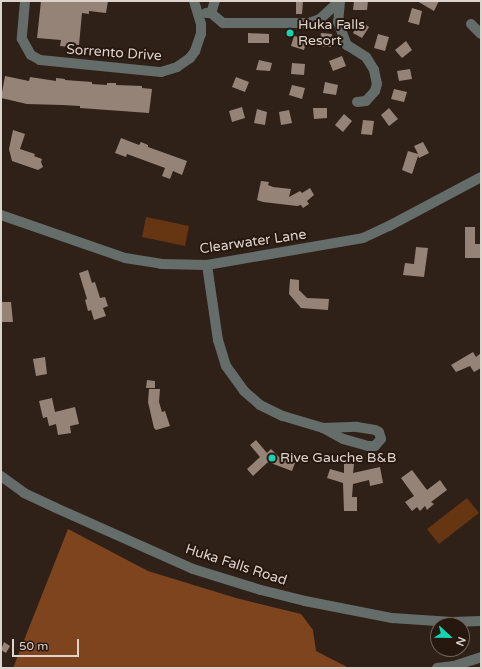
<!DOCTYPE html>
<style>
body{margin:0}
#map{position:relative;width:482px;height:669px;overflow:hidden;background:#302118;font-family:"Varela Round",sans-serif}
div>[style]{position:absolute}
.green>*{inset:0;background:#663512}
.forest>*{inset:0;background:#7d441d}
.building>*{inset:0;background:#968378}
.minor>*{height:10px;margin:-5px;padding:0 5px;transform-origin:5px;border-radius:5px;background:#646d6a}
.dots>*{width:11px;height:11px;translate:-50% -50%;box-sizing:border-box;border:2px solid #26180f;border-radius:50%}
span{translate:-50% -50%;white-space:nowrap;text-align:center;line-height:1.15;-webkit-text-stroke:4px #26180f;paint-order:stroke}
.poi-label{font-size:14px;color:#ddd3cd}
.left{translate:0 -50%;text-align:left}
.street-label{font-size:14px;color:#ddd3cd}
.frame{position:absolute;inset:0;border:2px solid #ddd3cd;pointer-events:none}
.north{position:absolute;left:430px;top:617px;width:40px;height:40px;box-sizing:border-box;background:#26180f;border:1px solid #6f635b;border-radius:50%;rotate:112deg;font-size:11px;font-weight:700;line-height:16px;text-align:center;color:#ddd3cd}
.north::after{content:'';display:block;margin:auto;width:14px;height:18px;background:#14d5b3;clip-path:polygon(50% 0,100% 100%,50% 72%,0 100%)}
.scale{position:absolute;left:12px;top:639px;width:67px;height:18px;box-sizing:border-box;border:2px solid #ddd3cd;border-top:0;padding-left:5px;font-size:12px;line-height:14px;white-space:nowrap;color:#ddd3cd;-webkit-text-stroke:3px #26180f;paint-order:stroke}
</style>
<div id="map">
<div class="green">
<i style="clip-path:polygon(146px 217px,189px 226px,185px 246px,142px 237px)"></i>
<i style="clip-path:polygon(467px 498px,479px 513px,439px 544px,427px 529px)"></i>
</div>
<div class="forest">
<i style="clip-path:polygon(68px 529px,148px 571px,236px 598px,301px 614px,313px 630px,316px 651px,349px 668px,13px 668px)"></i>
</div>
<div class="building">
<i style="clip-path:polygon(41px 1px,108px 1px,106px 13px,89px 11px,89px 14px,82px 13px,79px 45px,69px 44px,69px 47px,60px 46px,61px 40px,37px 38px)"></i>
<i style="clip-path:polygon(296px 1px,303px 1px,302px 14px,296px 14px)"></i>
<i style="clip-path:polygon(354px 1px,368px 1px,367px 10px,353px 10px)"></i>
<i style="clip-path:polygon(417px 1px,439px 1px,434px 11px)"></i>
<i style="clip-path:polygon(412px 8px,422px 11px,419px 25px,408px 22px)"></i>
<i style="clip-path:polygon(360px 21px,369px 27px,362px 38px,353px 33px)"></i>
<i style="clip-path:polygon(248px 33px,269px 34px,269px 43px,248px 43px)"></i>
<i style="clip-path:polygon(321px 33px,332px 34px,331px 47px,320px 46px)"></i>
<i style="clip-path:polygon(378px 34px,389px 37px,385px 51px,374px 48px)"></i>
<i style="clip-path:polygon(294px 36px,307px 39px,304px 50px,291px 46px)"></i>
<i style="clip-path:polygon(406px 41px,412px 50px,402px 58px,395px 50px)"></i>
<i style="clip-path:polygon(342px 56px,346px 66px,333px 71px,329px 61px)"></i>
<i style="clip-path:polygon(259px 60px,272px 63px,270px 71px,256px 70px)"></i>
<i style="clip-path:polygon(292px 63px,305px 64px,304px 75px,291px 74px)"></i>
<i style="clip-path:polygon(410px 69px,412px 79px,399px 81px,397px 71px)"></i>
<i style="clip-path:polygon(5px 76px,29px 81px,30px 77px,56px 81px,56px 78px,65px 79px,65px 80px,92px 82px,92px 84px,107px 85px,107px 83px,116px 83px,116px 85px,142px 86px,142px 88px,152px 89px,149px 113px,80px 108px,80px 106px,62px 105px,27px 104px,1px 98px)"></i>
<i style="clip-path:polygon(236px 77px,249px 82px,245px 92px,232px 87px)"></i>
<i style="clip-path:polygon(325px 82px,338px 85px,336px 95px,323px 93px)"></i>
<i style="clip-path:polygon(292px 85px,305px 88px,302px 99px,289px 95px)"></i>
<i style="clip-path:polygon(394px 89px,407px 92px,404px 102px,391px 99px)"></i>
<i style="clip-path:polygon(242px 107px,245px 118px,232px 122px,229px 111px)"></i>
<i style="clip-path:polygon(313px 108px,327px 108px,327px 118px,314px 119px)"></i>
<i style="clip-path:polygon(389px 108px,398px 119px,389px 126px,381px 115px)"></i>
<i style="clip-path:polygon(257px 109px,267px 112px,265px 125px,254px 123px)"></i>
<i style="clip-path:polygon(289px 110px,292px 123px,281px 125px,279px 112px)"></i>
<i style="clip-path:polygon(344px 114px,352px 121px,343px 132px,335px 125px)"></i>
<i style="clip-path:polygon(363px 120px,374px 121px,372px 135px,361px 134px)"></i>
<i style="clip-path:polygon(13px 130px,25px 134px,20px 149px,35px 154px,34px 156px,42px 159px,41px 162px,43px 167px,38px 170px,12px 161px,9px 149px)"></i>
<i style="clip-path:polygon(121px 138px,139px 145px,141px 142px,148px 145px,148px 147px,187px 161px,182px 175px,173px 171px,170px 179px,162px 176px,165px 168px,127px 154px,126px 157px,115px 153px)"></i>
<i style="clip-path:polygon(423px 142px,429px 153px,419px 158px,418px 156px,412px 174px,402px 170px,408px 151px,418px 154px,414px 146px)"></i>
<i style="clip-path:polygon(261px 181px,269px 182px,268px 185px,273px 187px,291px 189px,289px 197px,300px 191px,302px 193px,310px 188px,314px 195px,307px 201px,309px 204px,303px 208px,301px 205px,297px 206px,263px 202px,257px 200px)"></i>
<i style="clip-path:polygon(465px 227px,475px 227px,475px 244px,481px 244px,481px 258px,465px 258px)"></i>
<i style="clip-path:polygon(416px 247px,428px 248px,424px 277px,403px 275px,405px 263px,414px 264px)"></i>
<i style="clip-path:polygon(88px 270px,92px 283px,95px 282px,100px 298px,105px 297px,108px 306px,103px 308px,106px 316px,94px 320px,91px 310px,88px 311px,85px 300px,87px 299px,79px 273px)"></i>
<i style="clip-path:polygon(290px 279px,299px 280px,299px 290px,307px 298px,329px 299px,328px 310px,301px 308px,289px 294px)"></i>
<i style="clip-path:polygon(1px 302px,11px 302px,13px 322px,1px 322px)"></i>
<i style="clip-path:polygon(473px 352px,476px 357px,481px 353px,481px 368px,474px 372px,470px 366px,456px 372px,451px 365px)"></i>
<i style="clip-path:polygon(45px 357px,47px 374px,36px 376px,33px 359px)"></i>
<i style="clip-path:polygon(147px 380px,155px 381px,155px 388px,146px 388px)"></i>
<i style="clip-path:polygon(149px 389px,160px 389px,159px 402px,162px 412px,165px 411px,170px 426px,156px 430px,154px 428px,148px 402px)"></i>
<i style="clip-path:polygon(52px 398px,55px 412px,75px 407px,79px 424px,70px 426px,71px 433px,58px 435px,56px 424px,49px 426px,47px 417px,43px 418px,39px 401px)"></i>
<i style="clip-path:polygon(256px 440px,267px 453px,271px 449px,279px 457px,295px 463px,292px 471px,268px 462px,253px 476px,247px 469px,260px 457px,250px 445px)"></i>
<i style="clip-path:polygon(344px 463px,354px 464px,353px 473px,380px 467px,383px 483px,370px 486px,369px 480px,353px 484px,352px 497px,357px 497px,357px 511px,344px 511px,343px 483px,327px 478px,330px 469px,344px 473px)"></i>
<i style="clip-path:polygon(412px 470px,427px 490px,440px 480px,447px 490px,431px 502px,434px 504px,427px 510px,425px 506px,420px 511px,417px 507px,412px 511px,405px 502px,414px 496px,401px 478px)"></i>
<i style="clip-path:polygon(4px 642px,10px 646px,6px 653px,1px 650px)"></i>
</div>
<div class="minor">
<i style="left:25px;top:1px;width:38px;rotate:95deg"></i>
<i style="left:22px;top:39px;width:18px;rotate:61deg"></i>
<i style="left:31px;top:55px;width:10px;rotate:29deg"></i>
<i style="left:40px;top:60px;width:122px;rotate:5.7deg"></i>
<i style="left:161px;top:72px;width:17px;rotate:-17deg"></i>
<i style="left:177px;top:67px;width:16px;rotate:-35deg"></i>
<i style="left:190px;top:58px;width:9px;rotate:-54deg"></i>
<i style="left:195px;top:51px;width:18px;rotate:-71deg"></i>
<i style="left:201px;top:34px;width:10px;rotate:-90deg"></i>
<i style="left:201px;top:24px;width:24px;rotate:-107deg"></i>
<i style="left:340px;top:1px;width:21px;rotate:95deg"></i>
<i style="left:338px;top:22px;width:25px;rotate:69deg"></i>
<i style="left:347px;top:45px;width:22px;rotate:32deg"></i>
<i style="left:366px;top:57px;width:15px;rotate:58deg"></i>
<i style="left:374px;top:70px;width:14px;rotate:78deg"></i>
<i style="left:377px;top:84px;width:7px;rotate:106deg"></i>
<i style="left:375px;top:91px;width:13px;rotate:132deg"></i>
<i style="left:366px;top:101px;width:9px;rotate:174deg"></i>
<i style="left:206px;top:13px;width:5px"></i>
<i style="left:211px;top:13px;width:13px;rotate:-72deg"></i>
<i style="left:211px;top:13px;width:16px;rotate:40deg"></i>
<i style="left:223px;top:23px;width:86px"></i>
<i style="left:309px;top:23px;width:12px;rotate:-20deg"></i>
<i style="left:320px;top:19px;width:26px;rotate:-43deg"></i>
<i style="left:471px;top:24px;width:14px;rotate:45deg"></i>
<i style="left:1px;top:215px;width:131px;rotate:19.1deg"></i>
<i style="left:125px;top:258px;width:36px;rotate:9deg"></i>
<i style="left:161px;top:264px;width:46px;rotate:1.2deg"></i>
<i style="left:207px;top:265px;width:158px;rotate:-9.8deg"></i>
<i style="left:363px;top:238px;width:29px;rotate:-25deg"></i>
<i style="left:389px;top:226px;width:104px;rotate:-28deg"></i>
<i style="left:207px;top:265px;width:76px;rotate:81.7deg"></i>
<i style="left:218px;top:340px;width:27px;rotate:73deg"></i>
<i style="left:226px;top:366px;width:31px;rotate:54deg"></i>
<i style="left:244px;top:391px;width:21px;rotate:41deg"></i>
<i style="left:260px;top:405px;width:25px;rotate:26deg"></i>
<i style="left:283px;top:416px;width:42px;rotate:16.7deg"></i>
<i style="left:323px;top:428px;width:34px;rotate:-2deg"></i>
<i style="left:357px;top:427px;width:18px;rotate:9deg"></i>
<i style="left:375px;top:430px;width:4px;rotate:27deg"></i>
<i style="left:379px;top:432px;width:7px;rotate:74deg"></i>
<i style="left:381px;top:439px;width:9px;rotate:131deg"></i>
<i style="left:375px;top:446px;width:7px;rotate:180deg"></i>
<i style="left:368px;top:446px;width:26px;rotate:-164deg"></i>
<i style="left:343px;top:439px;width:23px;rotate:-151deg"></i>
<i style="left:1px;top:476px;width:29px;rotate:36deg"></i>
<i style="left:24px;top:493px;width:35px;rotate:25deg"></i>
<i style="left:56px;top:508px;width:150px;rotate:24deg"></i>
<i style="left:193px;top:569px;width:71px;rotate:17.2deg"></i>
<i style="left:261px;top:590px;width:45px;rotate:14deg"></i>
<i style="left:305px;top:601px;width:89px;rotate:11.1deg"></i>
<i style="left:392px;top:618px;width:60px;rotate:3.8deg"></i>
<i style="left:452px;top:622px;width:29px;rotate:-2deg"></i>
<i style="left:437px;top:668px;width:17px;rotate:-7deg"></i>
<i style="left:454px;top:666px;width:28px;rotate:-18deg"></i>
</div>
<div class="dots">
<i style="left:290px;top:33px;background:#14d5b3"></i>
<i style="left:272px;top:458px;background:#14d5b3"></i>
</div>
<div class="poi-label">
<span class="left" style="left:298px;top:33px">Huka Falls<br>Resort</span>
<span class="left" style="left:280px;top:458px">Rive Gauche B&amp;B</span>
</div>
<div class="street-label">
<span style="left:114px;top:53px;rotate:4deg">Sorrento Drive</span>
<span style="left:253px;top:242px;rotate:-8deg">Clearwater Lane</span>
<span style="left:236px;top:565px;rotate:18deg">Huka Falls Road</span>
</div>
<div class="frame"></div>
<div class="north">N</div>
<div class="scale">50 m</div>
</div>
